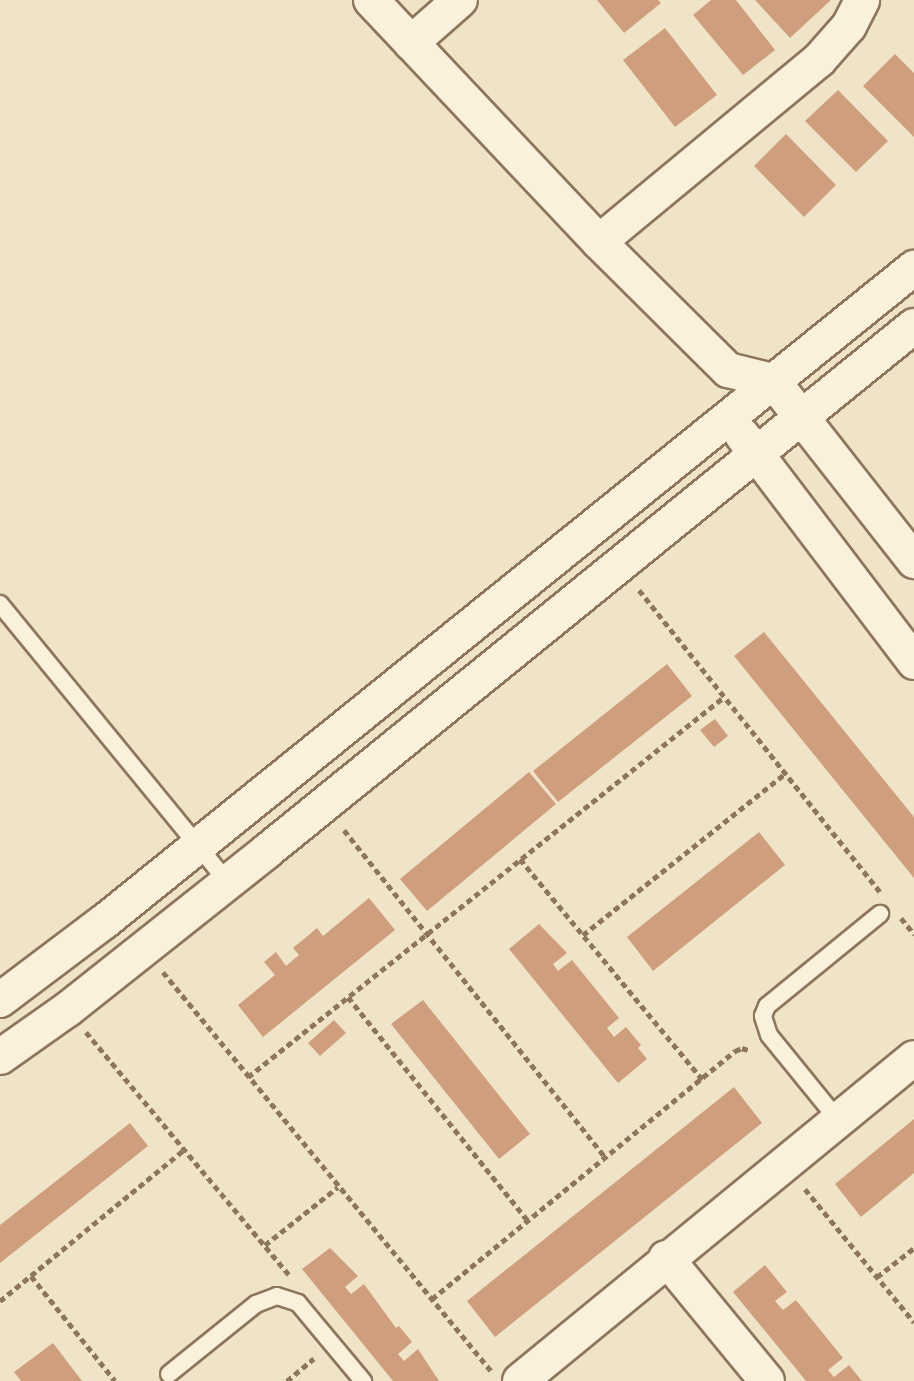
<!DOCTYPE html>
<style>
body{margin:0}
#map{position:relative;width:914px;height:1381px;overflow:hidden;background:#f0e4c8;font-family:Merriweather,serif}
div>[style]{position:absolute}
.building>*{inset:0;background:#cf9f7d}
.path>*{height:5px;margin-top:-2.5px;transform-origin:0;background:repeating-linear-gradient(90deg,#8d765c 0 6px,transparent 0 10px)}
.roads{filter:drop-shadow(2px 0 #8d765c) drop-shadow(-2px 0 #8d765c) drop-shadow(0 2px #8d765c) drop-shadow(0 -2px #8d765c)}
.lane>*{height:16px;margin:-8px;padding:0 8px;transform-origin:8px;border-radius:8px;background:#faf1dc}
.street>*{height:34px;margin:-17px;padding:0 17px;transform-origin:17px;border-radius:17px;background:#faf1dc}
span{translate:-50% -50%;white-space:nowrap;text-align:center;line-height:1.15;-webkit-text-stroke:6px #f7eed8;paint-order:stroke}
</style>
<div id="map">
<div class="building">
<i style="clip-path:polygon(597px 0,658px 0,661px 3px,624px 33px)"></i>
<i style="clip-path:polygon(711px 0,736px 0,775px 50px,743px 75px,693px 15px)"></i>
<i style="clip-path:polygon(755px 0,831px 0,790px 38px)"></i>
<i style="clip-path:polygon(665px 28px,717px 95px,675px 127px,623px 60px)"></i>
<i style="clip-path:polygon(895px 54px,914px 73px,914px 137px,863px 86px)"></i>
<i style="clip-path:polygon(838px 90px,888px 141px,856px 172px,805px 121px)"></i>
<i style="clip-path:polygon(786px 134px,836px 185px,804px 217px,754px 166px)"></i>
<i style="clip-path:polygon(764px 632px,914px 817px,914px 878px,734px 656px)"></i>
<i style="clip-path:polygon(667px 664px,692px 696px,558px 802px,533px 771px)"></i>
<i style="clip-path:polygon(715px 719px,728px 736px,714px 747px,700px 730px)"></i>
<i style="clip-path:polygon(529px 772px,556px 804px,427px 911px,400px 879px)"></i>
<i style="clip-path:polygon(759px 832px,785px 865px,653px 971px,627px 937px)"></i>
<i style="clip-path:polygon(369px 898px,395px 930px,263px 1037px,238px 1005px,275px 975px,264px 962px,276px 952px,286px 966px,299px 955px,293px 948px,317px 928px,323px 936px)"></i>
<i style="clip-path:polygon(539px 924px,567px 953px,553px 964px,558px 971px,572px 960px,619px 1018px,607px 1028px,614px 1037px,626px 1027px,641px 1045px,638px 1048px,647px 1059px,618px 1083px,509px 949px)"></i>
<i style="clip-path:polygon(423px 1000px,530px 1134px,499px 1159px,391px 1024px)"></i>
<i style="clip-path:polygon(334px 1020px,346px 1033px,320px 1056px,308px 1043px)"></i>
<i style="clip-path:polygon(734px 1087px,762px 1123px,495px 1337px,467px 1301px)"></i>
<i style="clip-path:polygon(914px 1119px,914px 1173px,861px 1217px,835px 1184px)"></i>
<i style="clip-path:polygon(130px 1123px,148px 1146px,0 1263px,0 1225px)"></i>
<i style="clip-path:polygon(330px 1248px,358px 1276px,345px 1287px,351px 1294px,364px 1284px,396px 1328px,399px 1326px,412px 1342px,398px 1354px,404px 1361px,418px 1349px,439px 1381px,393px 1381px,302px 1269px)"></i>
<i style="clip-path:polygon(765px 1265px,787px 1292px,775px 1301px,783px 1310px,796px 1300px,843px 1358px,828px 1370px,834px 1377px,849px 1365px,862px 1381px,806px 1381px,733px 1292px)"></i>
<i style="clip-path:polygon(53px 1343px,82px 1381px,21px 1381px,14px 1372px)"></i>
</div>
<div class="path">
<i style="left:639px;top:590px;width:386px;rotate:51.4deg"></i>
<i style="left:344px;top:830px;width:420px;rotate:51.4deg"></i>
<i style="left:520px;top:859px;width:286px;rotate:50.4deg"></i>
<i style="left:901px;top:918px;width:21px;rotate:51deg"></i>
<i style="left:583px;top:935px;width:258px;rotate:-38.6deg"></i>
<i style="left:163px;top:972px;width:518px;rotate:50.56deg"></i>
<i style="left:348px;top:997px;width:287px;rotate:51.2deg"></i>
<i style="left:86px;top:1032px;width:318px;rotate:50.1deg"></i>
<i style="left:248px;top:1077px;width:609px;rotate:-38.6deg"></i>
<i style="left:805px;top:1189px;width:172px;rotate:50.7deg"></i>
<i style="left:265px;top:1245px;width:93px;rotate:-38.5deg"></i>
<i style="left:31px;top:1276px;width:134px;rotate:51.3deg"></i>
<i style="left:877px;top:1277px;width:47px;rotate:-38.1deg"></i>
<i style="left:432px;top:1299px;width:392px;rotate:-39.3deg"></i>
<i style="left:735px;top:1051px;width:8px;rotate:-23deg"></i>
<i style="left:742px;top:1048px;width:9px;rotate:18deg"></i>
<i style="left:0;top:1301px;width:238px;rotate:-39.4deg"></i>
<i style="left:287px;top:1381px;width:35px;rotate:-40deg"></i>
</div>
<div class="roads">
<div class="lane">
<i style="left:0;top:604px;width:360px;rotate:50.7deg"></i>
<i style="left:838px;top:1120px;width:109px;rotate:-129.1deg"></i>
<i style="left:769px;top:1035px;width:20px;rotate:-108deg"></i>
<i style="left:763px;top:1016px;width:11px;rotate:-68deg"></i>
<i style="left:767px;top:1006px;width:146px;rotate:-39.2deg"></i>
<i style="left:169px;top:1374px;width:112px;rotate:-38.8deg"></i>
<i style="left:256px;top:1304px;width:22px;rotate:-21deg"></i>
<i style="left:277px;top:1296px;width:22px;rotate:18deg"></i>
<i style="left:298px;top:1303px;width:102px;rotate:50.2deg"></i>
</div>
<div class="street">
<i style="left:371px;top:0;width:332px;rotate:46.7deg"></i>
<i style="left:599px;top:242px;width:182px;rotate:44.8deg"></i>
<i style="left:728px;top:370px;width:46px;rotate:13.7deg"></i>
<i style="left:773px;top:381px;width:229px;rotate:51.9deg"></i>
<i style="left:411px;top:43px;width:65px;rotate:-41.3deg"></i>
<i style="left:599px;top:242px;width:286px;rotate:-39.6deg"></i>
<i style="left:819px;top:60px;width:45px;rotate:-48.6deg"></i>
<i style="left:849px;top:26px;width:29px;rotate:-63deg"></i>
<i style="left:742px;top:435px;width:285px;rotate:52.8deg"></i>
<i style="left:0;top:1000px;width:131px;rotate:-37deg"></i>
<i style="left:105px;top:921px;width:1040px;rotate:-38.91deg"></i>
<i style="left:0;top:1057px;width:83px;rotate:-35.2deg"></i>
<i style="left:68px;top:1009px;width:254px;rotate:-38.4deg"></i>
<i style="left:267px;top:851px;width:833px;rotate:-39.06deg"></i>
<i style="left:666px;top:1258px;width:159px;rotate:50.6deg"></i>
<i style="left:520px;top:1381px;width:509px;rotate:-39.34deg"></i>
</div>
</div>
</div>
